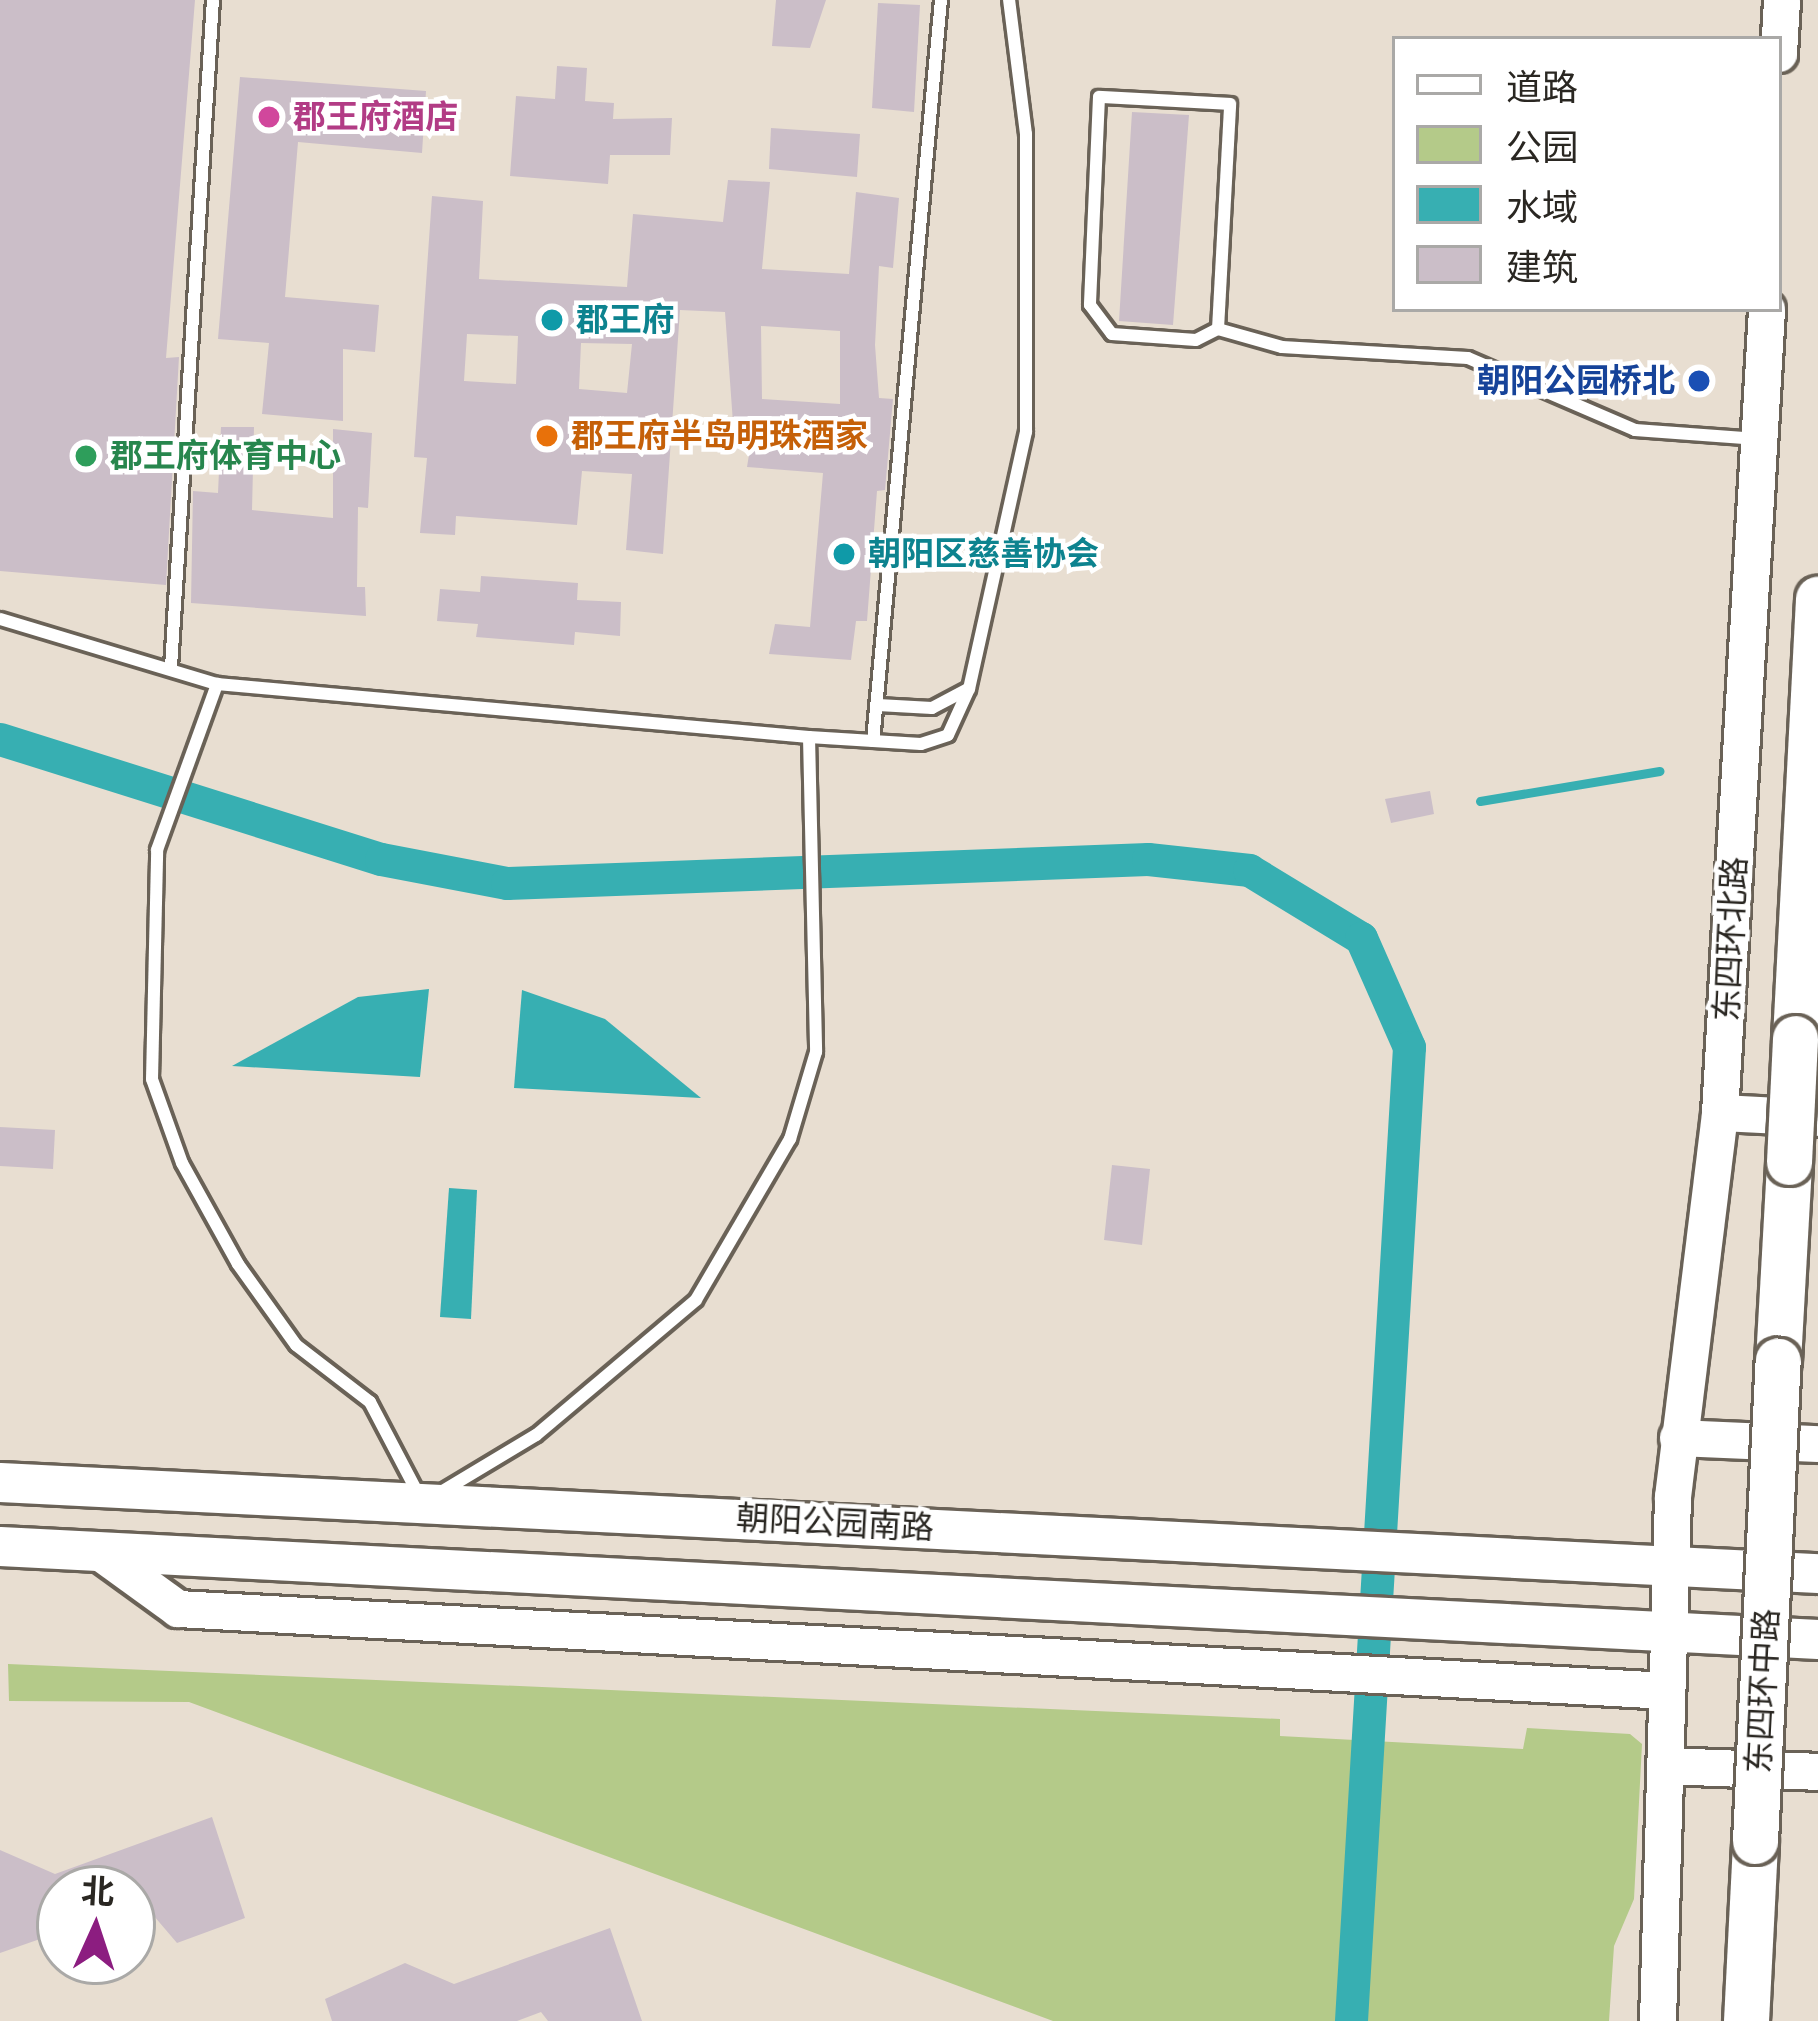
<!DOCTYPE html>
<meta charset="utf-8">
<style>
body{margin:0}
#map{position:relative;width:1818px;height:2021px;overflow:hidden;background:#e8ded1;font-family:"Libre Baskerville","Noto Sans SC",serif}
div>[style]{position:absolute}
.green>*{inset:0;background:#b4ca89}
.water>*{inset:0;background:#37afb2}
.stream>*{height:9px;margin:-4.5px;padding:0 4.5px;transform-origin:4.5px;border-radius:4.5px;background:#37afb2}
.canal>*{height:33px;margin:-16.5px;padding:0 16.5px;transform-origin:16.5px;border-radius:16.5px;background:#37afb2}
.building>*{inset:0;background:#cbbec8}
.roads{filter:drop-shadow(3px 0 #6a6257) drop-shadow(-3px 0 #6a6257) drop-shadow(0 3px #6a6257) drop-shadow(0 -3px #6a6257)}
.lane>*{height:12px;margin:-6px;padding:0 6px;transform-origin:6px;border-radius:6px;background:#fff}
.secondary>*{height:36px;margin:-18px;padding:0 18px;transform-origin:18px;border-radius:18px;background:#fff}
.primary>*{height:39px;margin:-19.5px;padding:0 19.5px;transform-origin:19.5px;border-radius:19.5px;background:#fff}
.highway>*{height:45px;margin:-22.5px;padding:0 22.5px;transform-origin:22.5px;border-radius:22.5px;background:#fff}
.bridges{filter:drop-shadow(3px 0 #6a6257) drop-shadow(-3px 0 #6a6257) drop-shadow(0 3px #6a6257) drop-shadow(0 -3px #6a6257)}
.highway-bridge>*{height:45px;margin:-22.5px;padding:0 22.5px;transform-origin:22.5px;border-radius:22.5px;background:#fff}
.dots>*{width:33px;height:33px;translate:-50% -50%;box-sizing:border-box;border:6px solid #fff;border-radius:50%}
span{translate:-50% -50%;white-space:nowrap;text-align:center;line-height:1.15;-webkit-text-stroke:9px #fff;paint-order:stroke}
.hotel-label{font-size:33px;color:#b23c85;font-weight:700}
.left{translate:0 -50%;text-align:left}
.culture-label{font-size:33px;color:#0d838f;font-weight:700}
.transit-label{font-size:33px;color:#164399;font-weight:700}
.right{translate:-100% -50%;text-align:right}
.food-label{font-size:33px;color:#c56008;font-weight:700}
.leisure-label{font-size:33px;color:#27864d;font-weight:700}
.street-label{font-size:33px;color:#2a2722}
.legend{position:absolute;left:1392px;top:36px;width:390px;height:276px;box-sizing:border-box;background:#fff;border:3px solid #aaa9a7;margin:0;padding:15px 21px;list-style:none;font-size:36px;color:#2a2722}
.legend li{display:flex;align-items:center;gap:24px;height:60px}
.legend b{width:60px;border:3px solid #aaa9a7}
.north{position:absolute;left:36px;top:1865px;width:120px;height:120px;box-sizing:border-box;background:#fff;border:3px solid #aaa9a7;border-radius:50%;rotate:3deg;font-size:33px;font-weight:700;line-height:48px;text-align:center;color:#2a2722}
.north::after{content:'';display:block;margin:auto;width:42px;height:54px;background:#8c1d80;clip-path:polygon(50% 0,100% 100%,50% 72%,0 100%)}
</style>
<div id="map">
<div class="green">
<i style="clip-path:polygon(8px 1664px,1280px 1719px,1280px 1736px,1523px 1749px,1527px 1728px,1630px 1734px,1642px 1744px,1634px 1899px,1614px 1946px,1609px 2021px,1053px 2021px,189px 1702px,9px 1701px)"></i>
</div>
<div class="water">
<i style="clip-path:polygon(429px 989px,420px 1077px,232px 1066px,358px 997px)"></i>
<i style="clip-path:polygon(522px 990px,605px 1019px,701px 1098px,514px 1088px)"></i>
<i style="clip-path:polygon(449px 1188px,477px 1190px,471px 1319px,440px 1317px)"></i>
</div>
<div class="stream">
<i style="left:1480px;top:801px;width:182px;rotate:-9.5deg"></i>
</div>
<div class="canal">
<i style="left:0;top:739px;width:399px;rotate:17.5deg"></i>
<i style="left:381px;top:859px;width:128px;rotate:10.8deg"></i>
<i style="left:507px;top:883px;width:641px;rotate:-2.14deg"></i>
<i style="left:1148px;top:859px;width:102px;rotate:6.2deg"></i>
<i style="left:1249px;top:870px;width:131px;rotate:31.3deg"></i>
<i style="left:1361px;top:938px;width:119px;rotate:66.2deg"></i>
<i style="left:1409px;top:1047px;width:976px;rotate:93.41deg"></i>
</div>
<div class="building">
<i style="clip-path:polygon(0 0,195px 0,166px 358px,179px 357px,166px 585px,0 571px)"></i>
<i style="clip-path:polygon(776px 0,826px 0,810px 48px,772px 46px)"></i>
<i style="clip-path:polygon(878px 3px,920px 5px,914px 112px,872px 108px)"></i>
<i style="clip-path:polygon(557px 66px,587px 68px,585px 101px,614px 103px,613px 119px,672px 118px,670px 155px,610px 155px,608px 184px,510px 176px,516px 96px,555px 99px)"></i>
<i style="clip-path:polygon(240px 77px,426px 91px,422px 153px,298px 142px,285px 297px,379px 305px,375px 352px,343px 349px,343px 421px,262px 414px,269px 343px,218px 339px)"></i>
<i style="clip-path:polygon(1132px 112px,1189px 115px,1173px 325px,1119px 321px)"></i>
<i style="clip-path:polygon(771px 128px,860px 134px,857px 177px,769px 169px)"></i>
<i style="clip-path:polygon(evenodd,728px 180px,770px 182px,762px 269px,849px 274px,856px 192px,899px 198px,893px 268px,879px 266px,875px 345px,879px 398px,893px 399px,885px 490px,877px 491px,867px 621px,856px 621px,851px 660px,769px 654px,775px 624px,810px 627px,823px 473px,747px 467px,754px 424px,733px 423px,725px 312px,680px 310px,663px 554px,626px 550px,632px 474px,582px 471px,577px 525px,456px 516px,455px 535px,420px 533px,427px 458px,414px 457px,432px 196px,483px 201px,479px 279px,627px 287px,633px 214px,723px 222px,728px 180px,761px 326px,840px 331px,840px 404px,762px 399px,761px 326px,728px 180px,467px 334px,518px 336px,516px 384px,464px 381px,467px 334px,728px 180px,581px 343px,632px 344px,627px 393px,579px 389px,581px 343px)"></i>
<i style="clip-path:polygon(221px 427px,254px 427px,252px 510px,333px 518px,333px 429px,372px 433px,368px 508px,358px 507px,357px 587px,365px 587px,366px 616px,191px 603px,193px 491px,218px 493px)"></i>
<i style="clip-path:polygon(481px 576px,578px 583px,577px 600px,621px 602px,620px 636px,575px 632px,574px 645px,476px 637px,478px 624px,437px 621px,440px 589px,480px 592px)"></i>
<i style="clip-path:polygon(1430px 791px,1434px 814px,1391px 823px,1385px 799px)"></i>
<i style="clip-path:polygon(0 1127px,55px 1130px,53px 1169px,0 1166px)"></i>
<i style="clip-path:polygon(1112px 1165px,1150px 1169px,1142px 1245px,1104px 1240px)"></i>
<i style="clip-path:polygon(212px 1817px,245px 1918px,177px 1943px,142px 1902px,132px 1906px,132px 1889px,60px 1889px,60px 1932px,0 1953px,0 1850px,55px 1874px)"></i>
<i style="clip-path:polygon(610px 1928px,642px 2021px,548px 2021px,541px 2012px,517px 2021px,332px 2021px,325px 1999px,405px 1963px,454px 1984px)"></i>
</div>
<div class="roads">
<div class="lane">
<i style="left:1218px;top:329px;width:225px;rotate:-86.9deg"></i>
<i style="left:1230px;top:104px;width:131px;rotate:-176.9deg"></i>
<i style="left:1099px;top:97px;width:208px;rotate:92.5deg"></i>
<i style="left:1090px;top:305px;width:36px;rotate:53deg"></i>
<i style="left:1112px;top:334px;width:84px;rotate:4.1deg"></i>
<i style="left:1196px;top:340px;width:25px;rotate:-27deg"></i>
<i style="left:1218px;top:329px;width:66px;rotate:15.7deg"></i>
<i style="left:1282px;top:347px;width:186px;rotate:3.4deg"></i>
<i style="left:1468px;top:358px;width:182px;rotate:23.3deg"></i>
<i style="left:1635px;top:430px;width:123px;rotate:4.2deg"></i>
<i style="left:0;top:619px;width:227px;rotate:16.7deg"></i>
<i style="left:171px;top:667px;width:668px;rotate:-86.4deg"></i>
<i style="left:217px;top:684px;width:594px;rotate:5.12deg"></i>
<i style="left:809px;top:737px;width:315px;rotate:88.7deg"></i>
<i style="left:816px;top:1052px;width:91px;rotate:106.6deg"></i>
<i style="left:790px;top:1139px;width:186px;rotate:120.3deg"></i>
<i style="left:696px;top:1300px;width:209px;rotate:139.8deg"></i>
<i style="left:536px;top:1435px;width:132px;rotate:149deg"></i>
<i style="left:423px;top:1503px;width:114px;rotate:-117.7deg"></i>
<i style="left:370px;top:1402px;width:93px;rotate:-142.4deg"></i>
<i style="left:296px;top:1345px;width:100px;rotate:-125.6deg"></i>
<i style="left:238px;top:1264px;width:115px;rotate:-119deg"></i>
<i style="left:182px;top:1163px;width:89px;rotate:-109.7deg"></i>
<i style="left:152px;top:1079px;width:229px;rotate:-88.7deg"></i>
<i style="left:157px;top:850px;width:177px;rotate:-70.1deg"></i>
<i style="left:878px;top:705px;width:54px;rotate:3.2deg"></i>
<i style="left:932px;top:708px;width:41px;rotate:-27.8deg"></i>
<i style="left:809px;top:737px;width:112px;rotate:3.6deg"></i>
<i style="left:921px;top:744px;width:28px;rotate:-18deg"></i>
<i style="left:948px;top:735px;width:51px;rotate:-65.5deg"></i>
<i style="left:969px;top:689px;width:263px;rotate:-77.5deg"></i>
<i style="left:1026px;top:432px;width:298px;rotate:-90deg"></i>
<i style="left:1026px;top:134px;width:135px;rotate:-97.2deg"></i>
<i style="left:873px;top:741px;width:744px;rotate:-84.76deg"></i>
</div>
<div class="secondary">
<i style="left:1779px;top:54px;width:54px;rotate:-86.8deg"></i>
<i style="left:1720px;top:1113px;width:98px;rotate:2.9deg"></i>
<i style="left:1678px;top:1438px;width:140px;rotate:2.5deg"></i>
<i style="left:98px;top:1551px;width:99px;rotate:35.9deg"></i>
<i style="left:178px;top:1609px;width:1490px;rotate:3.15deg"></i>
<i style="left:1665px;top:1766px;width:153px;rotate:2.2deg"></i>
<i style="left:1658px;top:2021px;width:524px;rotate:-88.36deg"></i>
<i style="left:1673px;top:1497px;width:387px;rotate:-83deg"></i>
<i style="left:1720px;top:1113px;width:805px;rotate:-86.65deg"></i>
</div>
<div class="primary">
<i style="left:0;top:1482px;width:1820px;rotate:2.87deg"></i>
<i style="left:0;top:1546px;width:1820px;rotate:2.93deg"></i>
</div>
<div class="highway">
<i style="left:1795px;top:1038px;width:440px;rotate:-87deg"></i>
<i style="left:1778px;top:1361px;width:199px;rotate:-86.8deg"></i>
<i style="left:1746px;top:2021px;width:180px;rotate:-87.1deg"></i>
</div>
</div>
<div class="bridges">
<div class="highway-bridge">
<i style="left:1789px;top:1162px;width:124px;rotate:-87.2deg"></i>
<i style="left:1755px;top:1841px;width:481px;rotate:-87.3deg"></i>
</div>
</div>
<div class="dots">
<i style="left:269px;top:117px;background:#d1479c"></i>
<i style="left:552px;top:320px;background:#0f9aa8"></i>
<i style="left:1699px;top:381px;background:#1a4fb4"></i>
<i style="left:547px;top:436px;background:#e8710a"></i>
<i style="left:86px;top:456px;background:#2e9e5b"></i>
<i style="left:844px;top:554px;background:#0f9aa8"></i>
</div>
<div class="hotel-label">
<span class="left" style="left:293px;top:117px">郡王府酒店</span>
</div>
<div class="culture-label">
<span class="left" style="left:576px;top:320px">郡王府</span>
<span class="left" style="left:868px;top:554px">朝阳区慈善协会</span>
</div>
<div class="transit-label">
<span class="right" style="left:1675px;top:381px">朝阳公园桥北</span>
</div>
<div class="food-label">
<span class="left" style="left:571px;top:436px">郡王府半岛明珠酒家</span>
</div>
<div class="leisure-label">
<span class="left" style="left:110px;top:456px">郡王府体育中心</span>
</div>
<div class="street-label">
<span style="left:1731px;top:939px;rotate:-87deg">东四环北路</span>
<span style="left:835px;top:1523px;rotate:3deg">朝阳公园南路</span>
<span style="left:1763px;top:1691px;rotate:-87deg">东四环中路</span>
</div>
<ul class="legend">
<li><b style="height:15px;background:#fff"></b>道路</li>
<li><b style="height:33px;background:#b4ca89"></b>公园</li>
<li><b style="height:33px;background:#37afb2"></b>水域</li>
<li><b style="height:33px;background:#cbbec8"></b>建筑</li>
</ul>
<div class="north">北</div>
</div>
